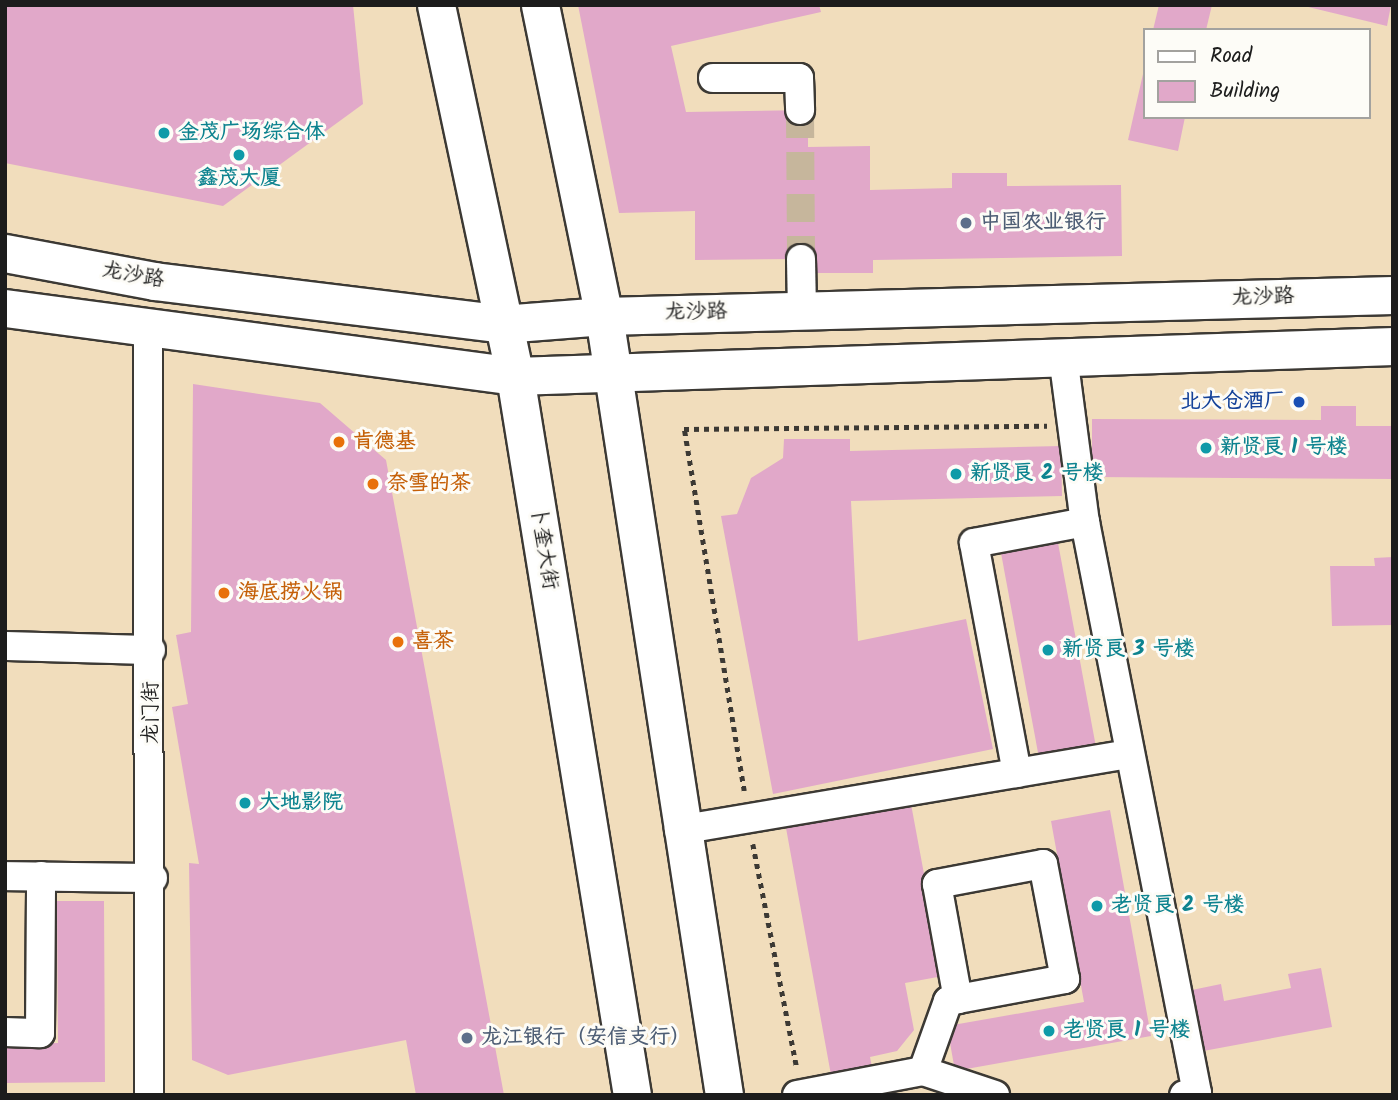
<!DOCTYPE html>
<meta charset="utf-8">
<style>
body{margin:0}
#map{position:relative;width:1398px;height:1100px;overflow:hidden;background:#f1ddbc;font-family:Kalam,"LXGW WenKai TC",sans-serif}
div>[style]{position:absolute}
.building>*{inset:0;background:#e1a8c9}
.minor-tunnel>*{height:28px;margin-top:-14px;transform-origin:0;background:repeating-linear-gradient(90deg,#c6b69c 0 28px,transparent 0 42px)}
.path>*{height:4.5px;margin-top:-2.25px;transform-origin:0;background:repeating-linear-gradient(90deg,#3c3934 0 5px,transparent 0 10px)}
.roads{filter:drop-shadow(2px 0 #3c3934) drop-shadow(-2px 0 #3c3934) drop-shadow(0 2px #3c3934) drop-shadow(0 -2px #3c3934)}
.minor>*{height:28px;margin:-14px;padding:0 14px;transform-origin:14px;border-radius:14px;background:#fff}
.major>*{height:37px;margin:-18.5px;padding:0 18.5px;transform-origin:18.5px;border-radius:18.5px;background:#fff}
.dots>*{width:19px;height:19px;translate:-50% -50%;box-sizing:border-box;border:4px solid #fdfcf7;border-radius:50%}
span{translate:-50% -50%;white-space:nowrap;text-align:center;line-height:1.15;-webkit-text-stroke:6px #fdfcf7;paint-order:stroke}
.culture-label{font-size:21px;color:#0d838f;font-weight:700}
.left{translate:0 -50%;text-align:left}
.service-label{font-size:21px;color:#4e5e75;font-weight:700}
.street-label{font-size:21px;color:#1c1c1c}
.transit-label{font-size:21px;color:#164399;font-weight:700}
.right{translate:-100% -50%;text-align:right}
.food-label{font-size:21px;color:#c56008;font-weight:700}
.frame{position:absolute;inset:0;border:7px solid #1c1c1c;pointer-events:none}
.legend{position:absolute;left:1143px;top:28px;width:228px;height:91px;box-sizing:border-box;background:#fdfcf7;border:2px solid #a3a29f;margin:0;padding:9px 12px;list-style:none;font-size:21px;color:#1c1c1c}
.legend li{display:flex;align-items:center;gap:14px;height:35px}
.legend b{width:35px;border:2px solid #a3a29f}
</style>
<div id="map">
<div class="building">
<i style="clip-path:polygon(5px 5px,353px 5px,363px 104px,223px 206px,5px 163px)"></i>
<i style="clip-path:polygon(578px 5px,819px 5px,821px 12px,671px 46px,686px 112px,808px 110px,808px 147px,870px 146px,870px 190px,952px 188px,952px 173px,1007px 173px,1007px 186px,1121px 185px,1122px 256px,873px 260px,873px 273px,810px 273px,801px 259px,695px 260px,695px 211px,619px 213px)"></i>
<i style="clip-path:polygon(1159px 5px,1212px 5px,1206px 30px,1153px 30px)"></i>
<i style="clip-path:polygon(1300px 5px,1391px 5px,1387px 26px)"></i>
<i style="clip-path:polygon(1143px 74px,1144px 117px,1185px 117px,1178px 151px,1128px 140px)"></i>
<i style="clip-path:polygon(193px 384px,320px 403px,386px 460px,504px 1095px,416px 1095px,406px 1040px,228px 1075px,192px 1060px,189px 863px,199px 864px,172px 707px,188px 704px,176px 635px,191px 632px)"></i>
<i style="clip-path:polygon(1321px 406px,1356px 406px,1356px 426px,1393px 426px,1393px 479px,1092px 477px,1092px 419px,1321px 420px)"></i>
<i style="clip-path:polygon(784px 439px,850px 439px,850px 451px,1061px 446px,1062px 496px,851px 501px,858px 641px,966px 619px,993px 749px,773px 794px,721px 516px,737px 514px,751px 478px,783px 458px)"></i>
<i style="clip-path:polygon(1058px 543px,1096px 747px,1039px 758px,1001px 553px)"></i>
<i style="clip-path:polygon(1393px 557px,1393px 625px,1332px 626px,1330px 566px,1375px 566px,1374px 558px)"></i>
<i style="clip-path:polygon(911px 804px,943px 976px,905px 983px,914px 1030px,897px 1051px,870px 1057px,872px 1067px,831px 1075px,786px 828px)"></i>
<i style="clip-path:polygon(1110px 810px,1151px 1036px,955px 1071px,947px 1026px,1084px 1002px,1051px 821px)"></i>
<i style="clip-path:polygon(57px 901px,104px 901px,105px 1082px,5px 1083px,5px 1044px,58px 1043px)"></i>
<i style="clip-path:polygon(1321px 968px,1332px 1027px,1198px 1052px,1187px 991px,1221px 984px,1224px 1001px,1291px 988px,1288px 974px)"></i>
</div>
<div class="minor-tunnel">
<i style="left:800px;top:110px;width:149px;rotate:89.6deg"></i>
</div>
<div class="path">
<i style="left:744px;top:791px;width:367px;rotate:-99.4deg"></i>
<i style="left:684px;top:429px;width:363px;rotate:-0.5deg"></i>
<i style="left:753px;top:844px;width:229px;rotate:78.9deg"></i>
</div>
<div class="roads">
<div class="minor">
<i style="left:713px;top:78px;width:86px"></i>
<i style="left:799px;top:78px;width:32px;rotate:88deg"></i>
<i style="left:801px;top:259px;width:52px;rotate:88.9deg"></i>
<i style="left:148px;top:331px;width:764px;rotate:89.93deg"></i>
<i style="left:1063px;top:356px;width:167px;rotate:82.5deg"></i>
<i style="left:1085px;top:522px;width:582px;rotate:78.9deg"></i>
<i style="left:1197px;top:1093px;width:13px;rotate:171deg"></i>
<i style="left:5px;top:646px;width:146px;rotate:1.6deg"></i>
<i style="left:1017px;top:773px;width:234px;rotate:-100.6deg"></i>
<i style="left:974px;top:543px;width:113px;rotate:-10.7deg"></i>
<i style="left:679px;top:830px;width:457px;rotate:-9.6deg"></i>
<i style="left:5px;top:876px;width:148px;rotate:0.8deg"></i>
<i style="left:5px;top:1032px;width:35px;rotate:2deg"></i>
<i style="left:40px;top:1033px;width:157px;rotate:-89.6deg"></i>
<i style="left:923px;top:1071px;width:76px;rotate:18.4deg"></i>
<i style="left:797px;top:1095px;width:128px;rotate:-10.8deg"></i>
<i style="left:923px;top:1071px;width:74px;rotate:-70.3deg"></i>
<i style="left:948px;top:1001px;width:10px;rotate:-11deg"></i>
<i style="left:958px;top:999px;width:109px;rotate:-10.6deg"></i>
<i style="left:1065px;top:979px;width:117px;rotate:-100.8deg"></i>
<i style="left:1043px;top:864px;width:108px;rotate:169.3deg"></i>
<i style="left:937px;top:884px;width:117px;rotate:79.7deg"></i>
</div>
<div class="major">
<i style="left:436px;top:5px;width:379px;rotate:78deg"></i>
<i style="left:515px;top:376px;width:728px;rotate:80.76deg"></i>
<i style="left:540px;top:5px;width:318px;rotate:78.4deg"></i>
<i style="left:604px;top:316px;width:788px;rotate:81.24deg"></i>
<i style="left:5px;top:253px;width:152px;rotate:10.6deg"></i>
<i style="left:154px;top:281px;width:351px;rotate:7deg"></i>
<i style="left:502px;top:324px;width:102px;rotate:-4.5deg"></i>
<i style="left:604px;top:316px;width:789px;rotate:-1.52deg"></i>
<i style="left:5px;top:308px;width:515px;rotate:7.59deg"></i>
<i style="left:515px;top:376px;width:879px;rotate:-1.96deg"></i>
</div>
</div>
<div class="dots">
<i style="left:164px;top:133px;background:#0f9aa8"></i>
<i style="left:239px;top:155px;background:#0f9aa8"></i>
<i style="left:966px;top:223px;background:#5c6f8a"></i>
<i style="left:1299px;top:402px;background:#1a4fb4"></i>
<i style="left:339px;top:442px;background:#e8710a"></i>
<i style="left:1206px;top:448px;background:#0f9aa8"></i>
<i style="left:956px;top:474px;background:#0f9aa8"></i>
<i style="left:373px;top:484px;background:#e8710a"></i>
<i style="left:224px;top:593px;background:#e8710a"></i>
<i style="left:398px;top:642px;background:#e8710a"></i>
<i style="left:1048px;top:650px;background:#0f9aa8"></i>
<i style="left:245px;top:803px;background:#0f9aa8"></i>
<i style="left:1097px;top:906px;background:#0f9aa8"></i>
<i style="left:1049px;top:1031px;background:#0f9aa8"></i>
<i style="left:467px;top:1038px;background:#5c6f8a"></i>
</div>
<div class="culture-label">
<span class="left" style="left:178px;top:133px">金茂广场综合体</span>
<span style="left:239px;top:179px">鑫茂大厦</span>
<span class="left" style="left:1220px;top:448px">新贤良 1 号楼</span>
<span class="left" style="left:970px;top:474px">新贤良 2 号楼</span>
<span class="left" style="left:1062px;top:650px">新贤良 3 号楼</span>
<span class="left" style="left:259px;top:803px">大地影院</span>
<span class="left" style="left:1111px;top:906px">老贤良 2 号楼</span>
<span class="left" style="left:1063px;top:1031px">老贤良 1 号楼</span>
</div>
<div class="service-label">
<span class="left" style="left:980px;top:223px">中国农业银行</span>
<span class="left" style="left:481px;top:1038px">龙江银行（安信支行）</span>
</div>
<div class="street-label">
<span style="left:133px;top:276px;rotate:10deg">龙沙路</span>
<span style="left:1263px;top:298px;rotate:-2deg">龙沙路</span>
<span style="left:696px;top:313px;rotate:-1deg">龙沙路</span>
<span style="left:543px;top:548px;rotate:81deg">卜奎大街</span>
<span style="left:152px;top:713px;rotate:-90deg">龙门街</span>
</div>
<div class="transit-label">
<span class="right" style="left:1285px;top:402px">北大仓酒厂</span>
</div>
<div class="food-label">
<span class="left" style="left:353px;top:442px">肯德基</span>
<span class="left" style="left:387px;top:484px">奈雪的茶</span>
<span class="left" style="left:238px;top:593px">海底捞火锅</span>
<span class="left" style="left:412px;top:642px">喜茶</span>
</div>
<div class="frame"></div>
<ul class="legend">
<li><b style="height:9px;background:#fff"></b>Road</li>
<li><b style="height:19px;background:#e1a8c9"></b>Building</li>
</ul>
</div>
